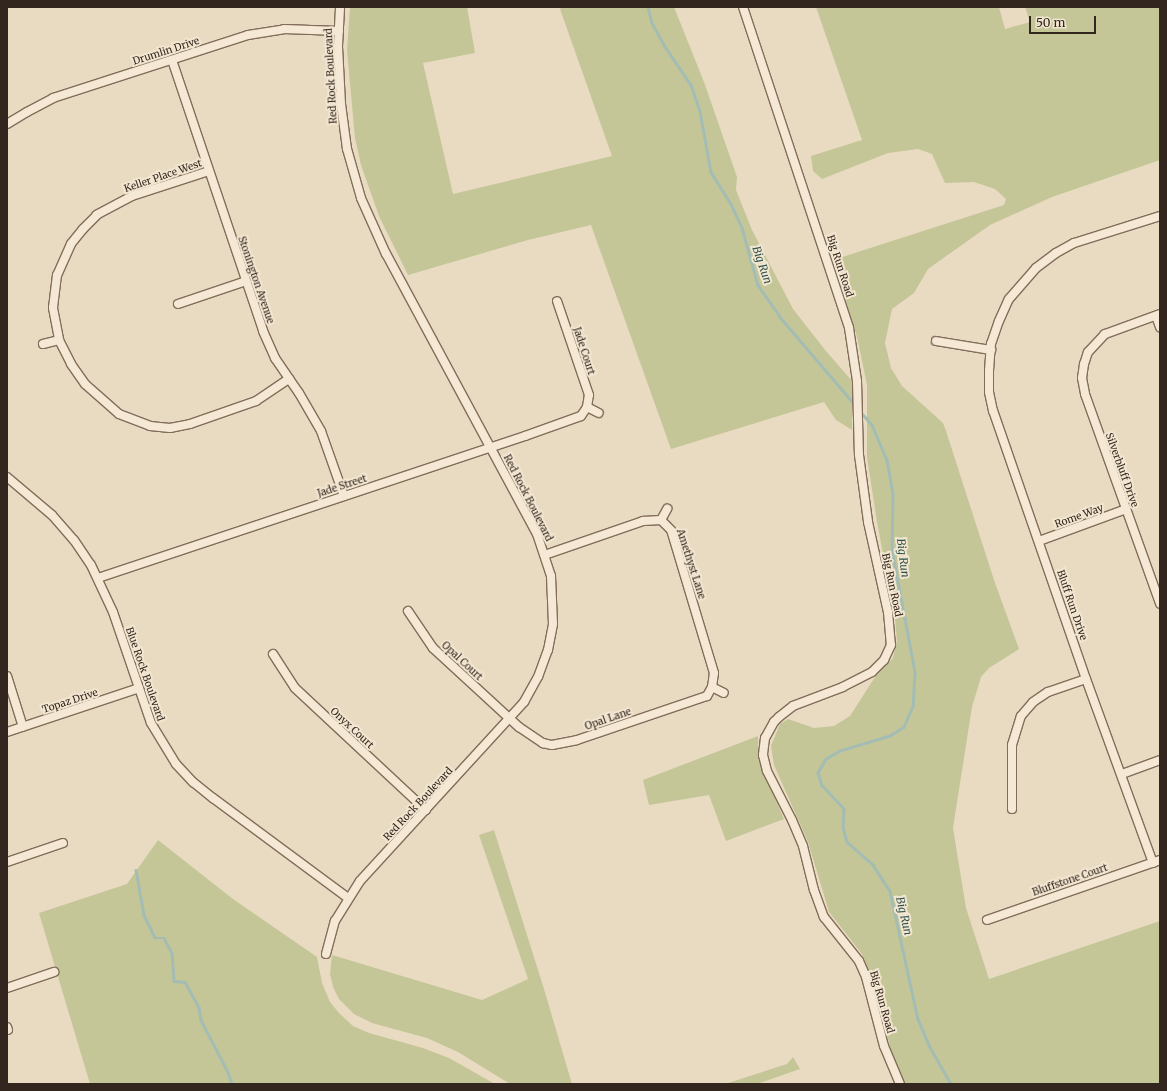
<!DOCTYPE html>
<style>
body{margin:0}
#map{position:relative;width:1167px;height:1091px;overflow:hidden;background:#e9dbc2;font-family:Merriweather,serif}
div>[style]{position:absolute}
.green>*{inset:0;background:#c4c697}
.stream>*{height:2.5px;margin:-1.25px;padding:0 1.25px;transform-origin:1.25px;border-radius:1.25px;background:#a4bdb4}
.roads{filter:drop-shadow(1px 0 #826d5b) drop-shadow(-1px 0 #826d5b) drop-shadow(0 1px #826d5b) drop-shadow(0 -1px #826d5b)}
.street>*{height:8px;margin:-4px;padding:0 4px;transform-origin:4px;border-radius:4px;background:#f5e9d5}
span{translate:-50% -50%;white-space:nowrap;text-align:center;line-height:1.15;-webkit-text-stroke:4px #f2e6d1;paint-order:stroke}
.street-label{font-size:10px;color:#33261e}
.water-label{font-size:11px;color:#2e514c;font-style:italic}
.frame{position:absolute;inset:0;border:8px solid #33261e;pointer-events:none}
.scale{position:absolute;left:1029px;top:16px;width:67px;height:18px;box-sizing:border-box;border:2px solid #33261e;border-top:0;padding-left:5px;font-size:12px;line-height:14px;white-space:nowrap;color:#33261e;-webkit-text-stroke:3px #f2e6d1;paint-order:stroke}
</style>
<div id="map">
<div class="green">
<i style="clip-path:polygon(350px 7px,467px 7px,475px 53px,423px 63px,453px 194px,612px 156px,560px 9px,562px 7px,674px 7px,704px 82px,737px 177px,736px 190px,752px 230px,793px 309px,826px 351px,852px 381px,852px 430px,836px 420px,824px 402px,671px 449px,591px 225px,528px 240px,408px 275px,379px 216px,361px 165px,355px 138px,347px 51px)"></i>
<i style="clip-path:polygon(816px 7px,999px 7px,1005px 29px,1030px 22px,1025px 7px,1160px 7px,1160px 160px,1052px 197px,990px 225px,928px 269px,914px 293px,892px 309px,885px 343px,891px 368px,902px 386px,943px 423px,946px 431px,994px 580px,1019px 649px,989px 668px,981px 677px,972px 707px,953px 828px,966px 908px,989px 979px,1160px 921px,1160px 1084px,905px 1084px,891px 1050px,874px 989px,862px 954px,829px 912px,808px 842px,774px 765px,771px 746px,780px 724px,788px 719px,814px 728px,834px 726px,850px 716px,875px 677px,893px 658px,897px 641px,895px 618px,877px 522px,867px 457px,867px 385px,857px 337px,833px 260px,1004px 205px,1006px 199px,995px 189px,974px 182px,945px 183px,932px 154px,918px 149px,888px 153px,822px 179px,813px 171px,811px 156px,862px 140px)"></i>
<i style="clip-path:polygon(758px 736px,758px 758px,784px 819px,726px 841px,709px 795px,649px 805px,643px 780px)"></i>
<i style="clip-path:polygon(494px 830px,544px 989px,572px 1084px,510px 1084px,458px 1052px,427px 1038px,372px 1023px,354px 1014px,339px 999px,333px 987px,330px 974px,332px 955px,482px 1000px,528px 979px,479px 835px)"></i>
<i style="clip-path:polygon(158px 840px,233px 899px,317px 957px,322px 983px,330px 1002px,339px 1013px,353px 1026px,369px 1033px,423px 1048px,449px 1058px,495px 1084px,90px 1084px,39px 913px,127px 884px)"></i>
<i style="clip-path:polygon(793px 1057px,800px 1069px,757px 1084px,725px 1084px,787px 1064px)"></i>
</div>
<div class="stream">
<i style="left:648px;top:7px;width:16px;rotate:76deg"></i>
<i style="left:652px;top:23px;width:25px;rotate:61deg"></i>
<i style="left:664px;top:45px;width:48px;rotate:56deg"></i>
<i style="left:691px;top:85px;width:28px;rotate:71deg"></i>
<i style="left:700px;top:111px;width:62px;rotate:79.8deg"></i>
<i style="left:711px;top:172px;width:38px;rotate:58deg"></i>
<i style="left:731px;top:204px;width:26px;rotate:65deg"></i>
<i style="left:742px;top:228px;width:59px;rotate:74.3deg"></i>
<i style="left:758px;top:285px;width:39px;rotate:55deg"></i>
<i style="left:780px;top:317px;width:117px;rotate:49.5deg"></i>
<i style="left:860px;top:411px;width:18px;rotate:49deg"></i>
<i style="left:872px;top:425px;width:38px;rotate:67deg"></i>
<i style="left:887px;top:460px;width:35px;rotate:80deg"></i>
<i style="left:893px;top:494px;width:56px;rotate:91deg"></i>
<i style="left:892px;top:550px;width:124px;rotate:79.3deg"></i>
<i style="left:915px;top:672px;width:34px;rotate:93deg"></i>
<i style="left:913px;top:706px;width:23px;rotate:113deg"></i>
<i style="left:904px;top:727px;width:17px;rotate:147deg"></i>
<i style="left:890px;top:736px;width:52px;rotate:163.3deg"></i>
<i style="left:840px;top:751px;width:16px;rotate:150deg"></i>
<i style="left:826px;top:759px;width:16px;rotate:120deg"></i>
<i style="left:818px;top:773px;width:13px;rotate:72deg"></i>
<i style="left:822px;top:785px;width:33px;rotate:47deg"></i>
<i style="left:844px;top:809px;width:18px;rotate:93deg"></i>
<i style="left:843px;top:827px;width:16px;rotate:75deg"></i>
<i style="left:847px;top:842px;width:35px;rotate:41deg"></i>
<i style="left:873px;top:865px;width:31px;rotate:57deg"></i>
<i style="left:890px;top:891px;width:131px;rotate:77.7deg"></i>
<i style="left:918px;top:1019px;width:30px;rotate:67deg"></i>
<i style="left:930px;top:1047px;width:43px;rotate:60.4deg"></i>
<i style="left:136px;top:870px;width:46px;rotate:79.9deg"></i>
<i style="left:144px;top:915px;width:25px;rotate:64deg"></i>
<i style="left:155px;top:938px;width:9px"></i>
<i style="left:164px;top:938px;width:17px;rotate:62deg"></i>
<i style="left:172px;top:953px;width:28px;rotate:86deg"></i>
<i style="left:174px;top:981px;width:11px;rotate:5deg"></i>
<i style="left:185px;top:982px;width:29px;rotate:61deg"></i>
<i style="left:199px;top:1007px;width:13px;rotate:81deg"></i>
<i style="left:201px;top:1020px;width:59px;rotate:62.6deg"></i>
<i style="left:228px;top:1072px;width:13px;rotate:72deg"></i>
</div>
<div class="roads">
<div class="street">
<i style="left:743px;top:7px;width:338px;rotate:71.7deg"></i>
<i style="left:849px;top:328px;width:54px;rotate:81.4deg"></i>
<i style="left:857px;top:381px;width:74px;rotate:88.5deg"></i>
<i style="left:859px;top:455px;width:68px;rotate:82.3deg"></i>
<i style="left:868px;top:522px;width:92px;rotate:77.5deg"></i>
<i style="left:888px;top:612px;width:33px;rotate:85deg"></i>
<i style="left:891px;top:645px;width:17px;rotate:115deg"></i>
<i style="left:884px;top:660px;width:17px;rotate:135deg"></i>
<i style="left:872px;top:672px;width:33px;rotate:153deg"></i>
<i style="left:843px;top:687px;width:53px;rotate:159.2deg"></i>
<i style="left:793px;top:706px;width:18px;rotate:142deg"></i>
<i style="left:779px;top:717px;width:7px;rotate:135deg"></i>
<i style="left:774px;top:722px;width:18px;rotate:119deg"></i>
<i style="left:765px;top:738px;width:17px;rotate:97deg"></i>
<i style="left:763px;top:755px;width:16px;rotate:76deg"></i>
<i style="left:767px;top:771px;width:55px;rotate:63deg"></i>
<i style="left:792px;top:820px;width:28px;rotate:67deg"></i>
<i style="left:803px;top:846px;width:45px;rotate:76deg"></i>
<i style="left:814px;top:890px;width:29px;rotate:70deg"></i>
<i style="left:824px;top:917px;width:56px;rotate:51.5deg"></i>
<i style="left:859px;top:961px;width:17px;rotate:66deg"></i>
<i style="left:866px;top:977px;width:71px;rotate:75.4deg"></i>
<i style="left:884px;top:1046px;width:41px;rotate:67.2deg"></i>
<i style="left:172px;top:60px;width:286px;rotate:71.4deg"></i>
<i style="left:263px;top:331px;width:30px;rotate:66deg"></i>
<i style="left:275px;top:358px;width:42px;rotate:55.6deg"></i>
<i style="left:299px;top:393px;width:44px;rotate:59.9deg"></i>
<i style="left:321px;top:431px;width:69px;rotate:70.5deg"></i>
<i style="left:7px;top:124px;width:23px;rotate:-31deg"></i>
<i style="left:27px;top:112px;width:30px;rotate:-28deg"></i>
<i style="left:53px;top:98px;width:205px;rotate:-17.9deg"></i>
<i style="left:248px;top:35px;width:36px;rotate:-9deg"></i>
<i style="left:284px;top:29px;width:55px;rotate:2.1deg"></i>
<i style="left:209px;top:171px;width:81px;rotate:162deg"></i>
<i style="left:132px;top:196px;width:40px;rotate:152deg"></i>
<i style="left:97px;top:215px;width:20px;rotate:135deg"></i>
<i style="left:83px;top:229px;width:19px;rotate:129deg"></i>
<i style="left:71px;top:244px;width:34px;rotate:114deg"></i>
<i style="left:57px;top:275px;width:33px;rotate:97deg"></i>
<i style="left:53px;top:308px;width:33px;rotate:79deg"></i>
<i style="left:59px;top:340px;width:27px;rotate:63deg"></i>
<i style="left:71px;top:364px;width:24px;rotate:55deg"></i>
<i style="left:85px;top:384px;width:45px;rotate:41.4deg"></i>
<i style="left:119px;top:414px;width:33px;rotate:21deg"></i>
<i style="left:150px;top:426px;width:20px;rotate:6deg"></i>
<i style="left:170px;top:428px;width:20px;rotate:-11deg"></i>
<i style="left:190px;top:424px;width:70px;rotate:-19.2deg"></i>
<i style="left:256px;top:401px;width:40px;rotate:-34deg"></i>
<i style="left:178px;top:304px;width:72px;rotate:-18.7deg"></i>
<i style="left:1160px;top:314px;width:59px;rotate:160deg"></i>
<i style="left:1105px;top:334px;width:25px;rotate:133deg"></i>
<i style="left:1088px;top:352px;width:13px;rotate:108deg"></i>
<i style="left:1084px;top:364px;width:14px;rotate:98deg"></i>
<i style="left:1082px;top:378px;width:16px;rotate:79deg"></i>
<i style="left:1085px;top:394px;width:223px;rotate:70.3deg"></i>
<i style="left:1156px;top:316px;width:12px;rotate:70deg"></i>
<i style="left:936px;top:341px;width:56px;rotate:9.3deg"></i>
<i style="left:43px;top:344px;width:16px;rotate:-14deg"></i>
<i style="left:587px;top:407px;width:13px;rotate:27deg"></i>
<i style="left:7px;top:477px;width:59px;rotate:40.2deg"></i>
<i style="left:52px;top:515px;width:33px;rotate:49deg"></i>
<i style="left:74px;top:540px;width:30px;rotate:56deg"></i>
<i style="left:91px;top:565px;width:52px;rotate:64.9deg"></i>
<i style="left:113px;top:612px;width:117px;rotate:71.1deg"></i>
<i style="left:151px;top:723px;width:48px;rotate:58.6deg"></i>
<i style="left:176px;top:764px;width:25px;rotate:47deg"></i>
<i style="left:193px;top:782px;width:26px;rotate:39deg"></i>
<i style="left:213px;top:798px;width:168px;rotate:36.5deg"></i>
<i style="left:661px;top:520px;width:13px;rotate:-61deg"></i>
<i style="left:1039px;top:541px;width:93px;rotate:-20.2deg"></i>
<i style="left:98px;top:578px;width:450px;rotate:-18.4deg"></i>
<i style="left:525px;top:436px;width:59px;rotate:-19.7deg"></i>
<i style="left:581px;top:416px;width:11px;rotate:-56deg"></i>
<i style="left:587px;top:407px;width:12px;rotate:-81deg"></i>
<i style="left:589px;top:395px;width:99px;rotate:-108.8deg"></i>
<i style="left:408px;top:611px;width:45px;rotate:56deg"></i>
<i style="left:433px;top:648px;width:117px;rotate:42.6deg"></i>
<i style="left:519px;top:727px;width:29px;rotate:34deg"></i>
<i style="left:543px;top:743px;width:9px;rotate:13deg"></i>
<i style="left:552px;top:745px;width:25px;rotate:-11deg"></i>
<i style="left:577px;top:740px;width:137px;rotate:-18.7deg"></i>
<i style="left:707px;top:696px;width:10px;rotate:-61deg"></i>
<i style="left:712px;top:687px;width:14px;rotate:-82deg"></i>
<i style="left:714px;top:673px;width:149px;rotate:-106.7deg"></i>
<i style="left:671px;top:530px;width:14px;rotate:-135deg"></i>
<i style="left:661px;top:520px;width:18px;rotate:177deg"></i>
<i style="left:643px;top:521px;width:104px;rotate:160.9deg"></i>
<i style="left:273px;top:654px;width:40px;rotate:57.1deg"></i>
<i style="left:295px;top:688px;width:179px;rotate:43deg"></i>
<i style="left:7px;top:676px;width:53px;rotate:72.6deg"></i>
<i style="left:712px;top:687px;width:13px;rotate:27deg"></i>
<i style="left:7px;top:732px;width:139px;rotate:-18.4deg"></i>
<i style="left:1122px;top:774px;width:40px;rotate:-20.2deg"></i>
<i style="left:1012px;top:809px;width:64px;rotate:-90deg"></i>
<i style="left:1012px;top:745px;width:30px;rotate:-73deg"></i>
<i style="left:1021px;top:716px;width:18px;rotate:-49deg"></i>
<i style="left:1033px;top:702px;width:18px;rotate:-34deg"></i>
<i style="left:1048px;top:692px;width:40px;rotate:-18.9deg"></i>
<i style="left:7px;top:862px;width:59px;rotate:-18.7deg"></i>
<i style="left:1153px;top:863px;width:196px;rotate:-110deg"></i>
<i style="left:1086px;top:679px;width:284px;rotate:-109.1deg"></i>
<i style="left:993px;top:411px;width:19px;rotate:-102deg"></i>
<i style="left:989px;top:392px;width:21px;rotate:-90deg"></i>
<i style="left:989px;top:371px;width:27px;rotate:-86deg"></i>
<i style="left:991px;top:344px;width:24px;rotate:-71deg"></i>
<i style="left:999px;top:321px;width:24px;rotate:-66deg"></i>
<i style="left:1009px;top:299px;width:41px;rotate:-48.9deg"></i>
<i style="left:1036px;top:268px;width:25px;rotate:-37deg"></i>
<i style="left:1056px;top:253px;width:21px;rotate:-29deg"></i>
<i style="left:1074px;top:243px;width:90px;rotate:-17.4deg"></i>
<i style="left:987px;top:920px;width:183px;rotate:-19.1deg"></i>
<i style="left:326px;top:954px;width:34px;rotate:-75deg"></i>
<i style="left:335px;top:921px;width:47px;rotate:-58deg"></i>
<i style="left:360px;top:881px;width:243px;rotate:-47.5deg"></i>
<i style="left:524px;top:702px;width:29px;rotate:-61deg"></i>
<i style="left:538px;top:677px;width:29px;rotate:-70deg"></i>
<i style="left:548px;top:650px;width:26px;rotate:-79deg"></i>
<i style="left:553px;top:624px;width:48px;rotate:-92.4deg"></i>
<i style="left:551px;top:576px;width:44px;rotate:-108.4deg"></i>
<i style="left:537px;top:534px;width:318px;rotate:-118.3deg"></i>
<i style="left:386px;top:254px;width:61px;rotate:-114.1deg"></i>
<i style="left:361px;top:198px;width:51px;rotate:-105.9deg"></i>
<i style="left:347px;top:149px;width:45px;rotate:-97.6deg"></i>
<i style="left:341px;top:104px;width:58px;rotate:-93deg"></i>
<i style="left:338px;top:46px;width:39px;rotate:-87deg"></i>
<i style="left:7px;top:988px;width:50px;rotate:-18.8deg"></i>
<i style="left:7px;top:1027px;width:3px;rotate:72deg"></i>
</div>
</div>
<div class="street-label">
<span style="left:166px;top:51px;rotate:-18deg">Drumlin Drive</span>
<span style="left:331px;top:76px;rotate:-93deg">Red Rock Boulevard</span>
<span style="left:163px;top:176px;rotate:-19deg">Keller Place West</span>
<span style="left:840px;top:266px;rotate:72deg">Big Run Road</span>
<span style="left:256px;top:280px;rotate:71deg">Stonington Avenue</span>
<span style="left:584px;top:351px;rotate:72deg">Jade Court</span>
<span style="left:1122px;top:470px;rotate:70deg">Silverbluff Drive</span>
<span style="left:342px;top:486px;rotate:-18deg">Jade Street</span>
<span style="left:528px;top:498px;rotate:63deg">Red Rock Boulevard</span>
<span style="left:1079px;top:516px;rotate:-20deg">Rome Way</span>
<span style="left:691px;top:564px;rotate:72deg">Amethyst Lane</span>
<span style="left:892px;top:585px;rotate:78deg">Big Run Road</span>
<span style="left:1072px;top:605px;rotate:71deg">Bluff Run Drive</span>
<span style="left:462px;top:661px;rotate:43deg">Opal Court</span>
<span style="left:145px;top:674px;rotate:71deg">Blue Rock Boulevard</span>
<span style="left:70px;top:701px;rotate:-18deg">Topaz Drive</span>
<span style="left:608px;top:719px;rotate:-19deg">Opal Lane</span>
<span style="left:352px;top:728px;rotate:43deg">Onyx Court</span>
<span style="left:418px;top:804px;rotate:-47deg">Red Rock Boulevard</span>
<span style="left:1070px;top:880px;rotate:-19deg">Bluffstone Court</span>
<span style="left:882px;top:1002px;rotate:74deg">Big Run Road</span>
</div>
<div class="water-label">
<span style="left:762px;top:265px;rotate:71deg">Big Run</span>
<span style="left:903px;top:558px;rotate:83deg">Big Run</span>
<span style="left:904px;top:916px;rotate:77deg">Big Run</span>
</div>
<div class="frame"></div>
<div class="scale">50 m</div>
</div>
